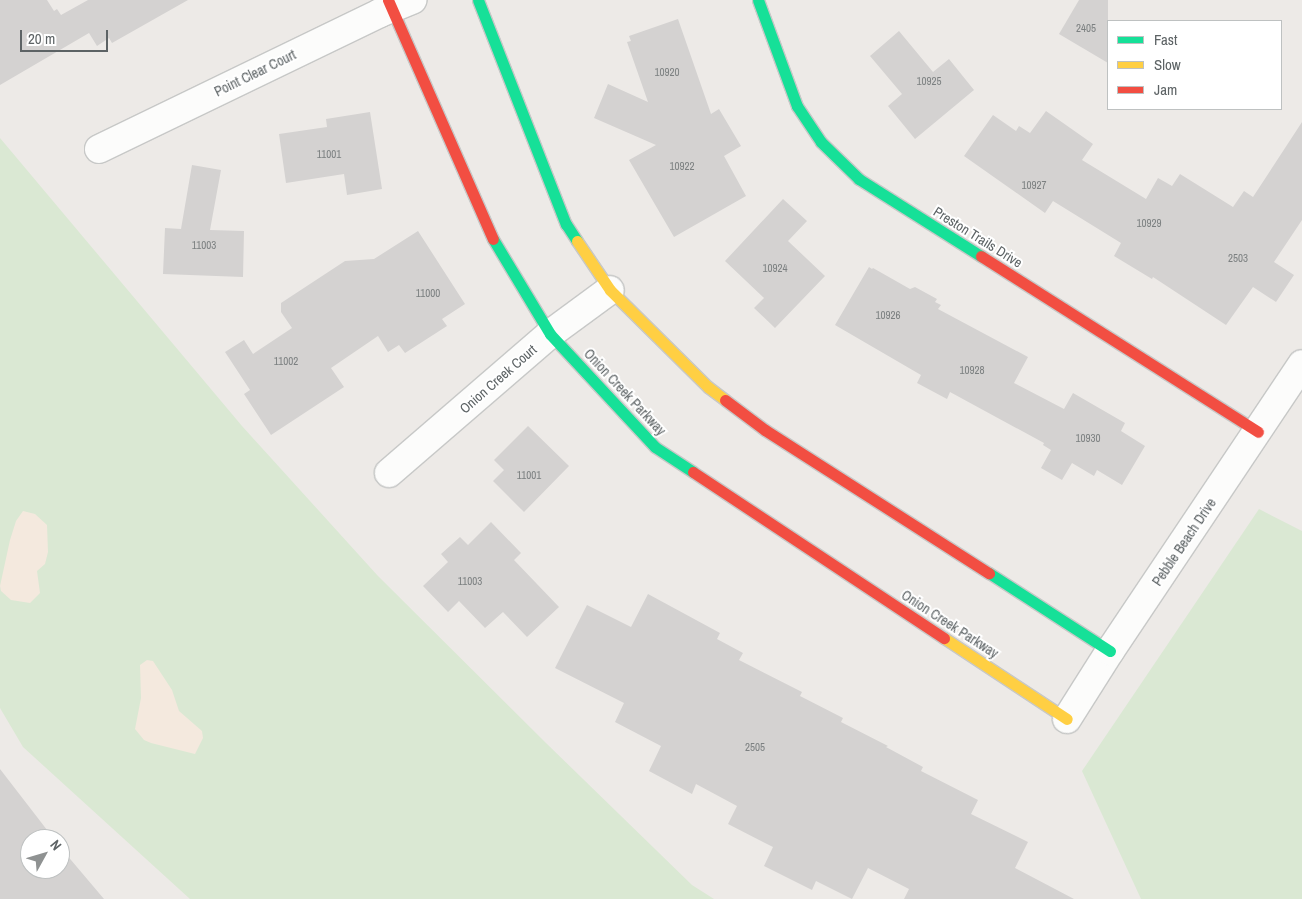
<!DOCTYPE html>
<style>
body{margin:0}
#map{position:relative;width:1302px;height:899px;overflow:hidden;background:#edeae7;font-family:"Archivo Narrow",sans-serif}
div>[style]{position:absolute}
.green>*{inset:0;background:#dae8d3}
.sand>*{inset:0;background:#f4e9de}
.building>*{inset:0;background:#d4d2d1}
.roads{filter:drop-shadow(1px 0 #c7c8c7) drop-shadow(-1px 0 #c7c8c7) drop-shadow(0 1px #c7c8c7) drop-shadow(0 -1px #c7c8c7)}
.street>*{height:28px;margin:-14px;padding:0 14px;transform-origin:14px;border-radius:14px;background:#fcfcfb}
.fast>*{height:11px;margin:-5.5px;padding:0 5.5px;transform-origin:5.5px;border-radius:5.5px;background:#16e098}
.slow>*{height:11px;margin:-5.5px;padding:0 5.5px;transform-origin:5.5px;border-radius:5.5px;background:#ffcf43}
.jam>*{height:11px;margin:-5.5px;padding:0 5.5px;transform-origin:5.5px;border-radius:5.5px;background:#f24e42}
span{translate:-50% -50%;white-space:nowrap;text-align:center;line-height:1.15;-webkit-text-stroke:4px #fff;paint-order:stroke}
.number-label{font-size:11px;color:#7c8081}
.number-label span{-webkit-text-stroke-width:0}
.street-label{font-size:14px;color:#5d6365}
.legend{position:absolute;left:1107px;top:20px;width:175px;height:90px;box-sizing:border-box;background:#fff;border:1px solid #bec1c1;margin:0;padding:6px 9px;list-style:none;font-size:15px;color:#5d6365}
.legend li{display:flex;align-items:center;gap:10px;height:25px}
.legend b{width:25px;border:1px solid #bec1c1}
.north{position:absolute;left:20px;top:829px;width:50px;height:50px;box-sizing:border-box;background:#fff;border:1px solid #bec1c1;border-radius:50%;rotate:51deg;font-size:14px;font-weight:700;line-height:20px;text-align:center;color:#5d6365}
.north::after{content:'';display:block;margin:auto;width:18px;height:22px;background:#8f9292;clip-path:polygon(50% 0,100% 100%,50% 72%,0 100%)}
.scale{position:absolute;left:20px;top:30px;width:88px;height:22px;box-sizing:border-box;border:2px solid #5d6365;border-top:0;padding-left:6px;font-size:15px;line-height:18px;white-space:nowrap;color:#5d6365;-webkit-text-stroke:4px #fff;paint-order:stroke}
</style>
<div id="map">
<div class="green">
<i style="clip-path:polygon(0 138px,242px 426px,378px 576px,546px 743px,692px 885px,714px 899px,190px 899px,23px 747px,0 708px)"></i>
<i style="clip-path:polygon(1259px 509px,1302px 531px,1302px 899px,1141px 899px,1082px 771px)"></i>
</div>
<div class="sand">
<i style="clip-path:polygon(23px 511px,35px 514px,47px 525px,48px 552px,45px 564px,37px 571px,40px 593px,30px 603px,11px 600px,1px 591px,0 586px,10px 540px,16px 521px)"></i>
<i style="clip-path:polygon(147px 660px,153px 661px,172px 690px,179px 711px,202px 731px,203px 738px,195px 754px,151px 743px,144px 740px,135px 729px,141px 698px,140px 665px)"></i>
</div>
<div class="building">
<i style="clip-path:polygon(0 0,47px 0,54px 11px,57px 9px,61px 15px,88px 0,188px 0,112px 43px,109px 38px,97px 46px,89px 33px,0 85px)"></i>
<i style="clip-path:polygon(1079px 0,1108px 0,1108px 63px,1059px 34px)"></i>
<i style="clip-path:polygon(678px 19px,711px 114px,719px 109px,741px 146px,724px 156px,746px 196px,674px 237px,629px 160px,656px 145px,594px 118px,608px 84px,648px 102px,627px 42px,631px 41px,629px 36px)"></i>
<i style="clip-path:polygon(899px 31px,933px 72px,949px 59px,974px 90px,915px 139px,888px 106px,902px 94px,870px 56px)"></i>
<i style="clip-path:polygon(1046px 111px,1093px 144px,1082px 160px,1146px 199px,1158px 178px,1172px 186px,1180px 174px,1233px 207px,1244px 191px,1253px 197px,1302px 122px,1302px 220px,1274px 262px,1294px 275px,1276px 302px,1253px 287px,1226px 325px,1153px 277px,1152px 279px,1114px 256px,1121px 243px,1053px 201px,1045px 213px,964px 156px,993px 115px,1016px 131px,1019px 126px,1030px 133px)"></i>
<i style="clip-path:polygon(370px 112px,382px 189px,347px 195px,344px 174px,286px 183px,279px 134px,327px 127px,326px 119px)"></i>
<i style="clip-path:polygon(192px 165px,221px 170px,210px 230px,244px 231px,243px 277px,163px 274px,165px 228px,181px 229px)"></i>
<i style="clip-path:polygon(783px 199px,807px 221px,788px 241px,825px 276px,775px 328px,754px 308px,764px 298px,725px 261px)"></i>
<i style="clip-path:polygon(418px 231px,465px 304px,442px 319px,447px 326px,405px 353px,399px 345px,388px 352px,378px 336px,331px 368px,344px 387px,271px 435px,244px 394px,250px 390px,225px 352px,244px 340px,253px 354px,292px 328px,281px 312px,281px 303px,345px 261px,374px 259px)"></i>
<i style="clip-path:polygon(869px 267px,872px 269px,873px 268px,910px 289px,915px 287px,937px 299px,935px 302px,941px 305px,938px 309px,1028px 357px,1014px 383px,1064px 409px,1073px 393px,1125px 423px,1121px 431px,1145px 446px,1122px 485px,1097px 470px,1094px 476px,1072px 463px,1062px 480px,1041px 468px,1051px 450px,1043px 445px,1044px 443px,950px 392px,947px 399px,917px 383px,921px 375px,835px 325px)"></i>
<i style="clip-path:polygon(528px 426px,569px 466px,524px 512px,493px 481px,504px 470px,494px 460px)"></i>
<i style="clip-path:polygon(491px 522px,521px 553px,514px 560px,559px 607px,527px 637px,503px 612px,485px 628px,459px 601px,448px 612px,423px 586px,448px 562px,441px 554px,460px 537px,468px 545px)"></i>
<i style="clip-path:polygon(648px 594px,720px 633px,717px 639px,743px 653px,739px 660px,802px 692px,800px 696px,843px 718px,841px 722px,888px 746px,886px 747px,923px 767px,921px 771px,978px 800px,971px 814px,1028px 842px,1015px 868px,1074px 899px,904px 899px,909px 889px,868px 868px,852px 899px,816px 881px,812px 890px,764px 866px,773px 847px,728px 824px,737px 806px,696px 784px,692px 794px,649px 771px,661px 746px,615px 722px,624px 703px,555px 668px,587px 605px,631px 627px)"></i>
<i style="clip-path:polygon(0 769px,54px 839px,30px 839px,30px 869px,60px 869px,60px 847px,104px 899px,0 899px)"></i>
</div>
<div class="roads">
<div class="street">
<i style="left:99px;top:149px;width:312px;rotate:-25.8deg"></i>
<i style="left:380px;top:13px;width:35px;rotate:-22deg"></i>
<i style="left:389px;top:473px;width:213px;rotate:-40.8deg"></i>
<i style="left:550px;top:334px;width:74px;rotate:-36.3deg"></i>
<i style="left:1067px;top:719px;width:80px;rotate:-57.7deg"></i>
<i style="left:1110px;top:651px;width:345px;rotate:-56.2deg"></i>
</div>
<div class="fast">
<i style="left:478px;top:0;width:241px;rotate:68.6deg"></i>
<i style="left:566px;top:224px;width:20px;rotate:57deg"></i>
<i style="left:758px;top:0;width:113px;rotate:69.8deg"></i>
<i style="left:797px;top:106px;width:43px;rotate:56.3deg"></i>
<i style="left:821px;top:142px;width:53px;rotate:44.2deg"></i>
<i style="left:859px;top:179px;width:144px;rotate:32.3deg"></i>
<i style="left:493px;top:239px;width:111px;rotate:59deg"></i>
<i style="left:550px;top:334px;width:154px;rotate:47.1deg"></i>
<i style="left:655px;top:447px;width:45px;rotate:33.3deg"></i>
<i style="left:989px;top:573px;width:144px;rotate:32.8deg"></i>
</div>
<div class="slow">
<i style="left:577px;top:241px;width:59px;rotate:56deg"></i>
<i style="left:610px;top:290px;width:138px;rotate:44.7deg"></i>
<i style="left:708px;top:387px;width:21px;rotate:37deg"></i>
<i style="left:944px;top:638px;width:147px;rotate:33.4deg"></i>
</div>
<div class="jam">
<i style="left:388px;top:0;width:261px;rotate:66.3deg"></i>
<i style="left:981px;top:256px;width:328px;rotate:32.4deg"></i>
<i style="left:725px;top:400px;width:50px;rotate:36.9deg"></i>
<i style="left:765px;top:430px;width:266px;rotate:32.6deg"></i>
<i style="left:693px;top:472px;width:301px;rotate:33.5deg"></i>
</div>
</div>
<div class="number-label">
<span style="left:1086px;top:28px">2405</span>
<span style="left:667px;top:72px">10920</span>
<span style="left:929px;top:81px">10925</span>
<span style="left:329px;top:154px">11001</span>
<span style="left:682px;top:166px">10922</span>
<span style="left:1034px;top:185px">10927</span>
<span style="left:1149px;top:223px">10929</span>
<span style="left:204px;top:245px">11003</span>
<span style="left:1238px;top:258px">2503</span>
<span style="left:775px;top:268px">10924</span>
<span style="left:428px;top:293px">11000</span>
<span style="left:888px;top:315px">10926</span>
<span style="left:286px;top:361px">11002</span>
<span style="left:972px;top:370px">10928</span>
<span style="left:1088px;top:438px">10930</span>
<span style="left:529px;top:475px">11001</span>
<span style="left:470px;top:581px">11003</span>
<span style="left:755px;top:747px">2505</span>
</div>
<div class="street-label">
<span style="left:255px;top:73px;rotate:-26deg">Point Clear Court</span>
<span style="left:978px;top:237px;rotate:32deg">Preston Trails Drive</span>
<span style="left:498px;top:379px;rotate:-41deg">Onion Creek Court</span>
<span style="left:625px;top:392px;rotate:47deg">Onion Creek Parkway</span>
<span style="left:1184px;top:542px;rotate:-56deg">Pebble Beach Drive</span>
<span style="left:950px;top:624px;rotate:33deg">Onion Creek Parkway</span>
</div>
<ul class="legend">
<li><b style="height:6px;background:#16e098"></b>Fast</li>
<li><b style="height:6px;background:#ffcf43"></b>Slow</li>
<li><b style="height:6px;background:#f24e42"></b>Jam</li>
</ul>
<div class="north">N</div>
<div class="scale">20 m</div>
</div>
